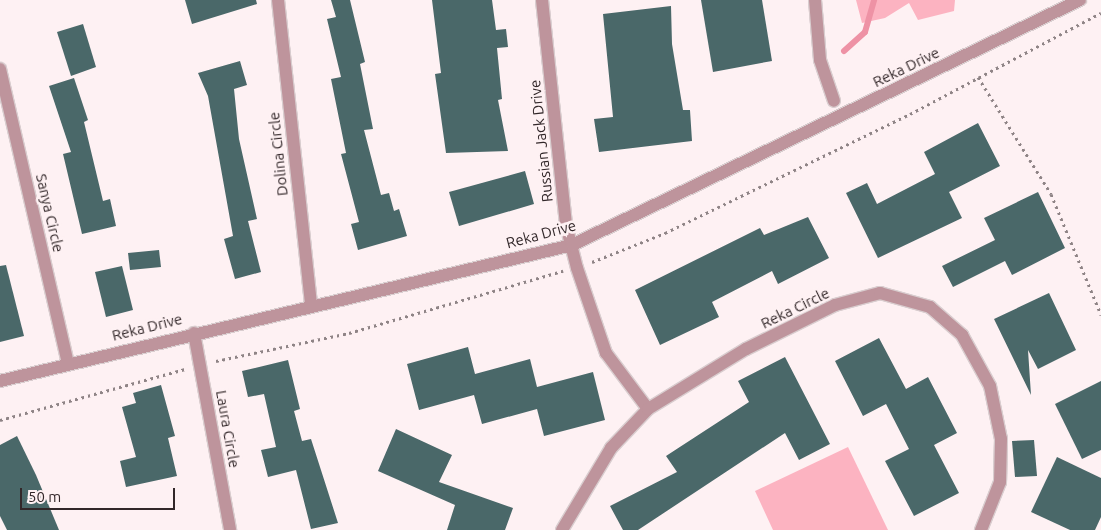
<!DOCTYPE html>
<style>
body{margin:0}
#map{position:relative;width:1101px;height:530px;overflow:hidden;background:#fef1f3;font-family:Ubuntu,sans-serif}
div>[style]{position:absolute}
.green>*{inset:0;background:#fcb3c1}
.stream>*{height:6px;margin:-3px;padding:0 3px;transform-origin:3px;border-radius:3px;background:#ee92a5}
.building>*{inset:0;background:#4a6869}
.path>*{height:3px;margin-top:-1.5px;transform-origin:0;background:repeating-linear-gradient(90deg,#8f8486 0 2.5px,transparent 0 6.5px)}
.roads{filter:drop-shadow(1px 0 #d9cdcf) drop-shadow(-1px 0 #d9cdcf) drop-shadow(0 1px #d9cdcf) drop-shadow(0 -1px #d9cdcf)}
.minor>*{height:12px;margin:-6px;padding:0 6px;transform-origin:6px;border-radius:6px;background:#be949c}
span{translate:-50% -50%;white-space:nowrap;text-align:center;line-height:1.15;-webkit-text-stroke:5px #fef1f3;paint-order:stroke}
.street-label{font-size:15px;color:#322729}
.scale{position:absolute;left:20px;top:488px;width:155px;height:22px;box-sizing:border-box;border:2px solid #322729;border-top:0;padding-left:6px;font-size:15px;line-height:18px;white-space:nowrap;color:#322729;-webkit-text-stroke:4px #fef1f3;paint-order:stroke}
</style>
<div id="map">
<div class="green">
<i style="clip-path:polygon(856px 0,955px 0,954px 11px,918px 20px,909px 3px,885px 18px,862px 23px)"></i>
<i style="clip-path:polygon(848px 447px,888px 530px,773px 530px,755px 491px)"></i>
</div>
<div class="stream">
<i style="left:844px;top:51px;width:28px;rotate:-42deg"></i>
<i style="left:865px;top:32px;width:33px;rotate:-74deg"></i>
</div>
<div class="building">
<i style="clip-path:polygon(185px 0,256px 0,257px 4px,192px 24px)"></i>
<i style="clip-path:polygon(331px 0,350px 0,365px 62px,360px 64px,373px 129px,364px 130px,381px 195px,389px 193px,394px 211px,399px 209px,407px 236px,358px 250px,351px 224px,359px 222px,341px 154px,346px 153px,331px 79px,341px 77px,327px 19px,336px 17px)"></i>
<i style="clip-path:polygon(432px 0,492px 0,496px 30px,506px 29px,508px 47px,497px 48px,502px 99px,498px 100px,508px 151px,446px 153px,435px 74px,441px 73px)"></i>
<i style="clip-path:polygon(701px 0,762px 0,772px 61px,713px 72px)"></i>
<i style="clip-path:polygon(671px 6px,672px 44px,683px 110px,690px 110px,692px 141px,599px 152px,594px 119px,613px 117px,603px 14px)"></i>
<i style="clip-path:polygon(83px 24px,96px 67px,71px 76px,57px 32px)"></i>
<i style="clip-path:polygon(240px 61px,247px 85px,234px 89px,239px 139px,257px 219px,248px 221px,261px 272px,235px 279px,224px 239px,233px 236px,208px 96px,198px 73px)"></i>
<i style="clip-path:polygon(74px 78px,88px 120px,84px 122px,103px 201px,110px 199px,116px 226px,82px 234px,63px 154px,71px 152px,49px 86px)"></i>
<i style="clip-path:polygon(978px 123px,1000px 166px,949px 192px,962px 218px,878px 258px,846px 193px,867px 183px,877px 204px,935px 174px,924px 152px)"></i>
<i style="clip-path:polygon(525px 171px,534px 204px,459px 226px,449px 192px)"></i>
<i style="clip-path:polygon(1038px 192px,1065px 248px,1012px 275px,1005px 261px,953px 287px,942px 266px,995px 240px,984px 218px)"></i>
<i style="clip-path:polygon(808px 217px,829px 258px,778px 284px,772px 271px,712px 302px,719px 317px,660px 345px,635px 290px,760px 228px,764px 235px)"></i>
<i style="clip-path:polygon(159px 250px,161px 267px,130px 270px,128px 253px)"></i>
<i style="clip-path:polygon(6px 265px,24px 336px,0 342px,0 266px)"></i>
<i style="clip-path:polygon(122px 266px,133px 310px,106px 317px,95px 272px)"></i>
<i style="clip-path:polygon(1049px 293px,1076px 350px,1038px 369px,1028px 350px,1031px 395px,994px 319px)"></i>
<i style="clip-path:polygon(879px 338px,906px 389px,928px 377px,957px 433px,934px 445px,959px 493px,914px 516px,885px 461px,909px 449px,886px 404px,863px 416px,835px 361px)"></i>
<i style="clip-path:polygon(468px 347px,475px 374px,530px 359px,537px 387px,593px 372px,605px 420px,544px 436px,537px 409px,482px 424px,474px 395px,419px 410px,407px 364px)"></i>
<i style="clip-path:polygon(785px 357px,830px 444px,799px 460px,785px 433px,638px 530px,623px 530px,610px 506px,677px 472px,666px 456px,749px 402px,738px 381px)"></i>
<i style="clip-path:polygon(288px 360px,300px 409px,294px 411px,302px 441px,311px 439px,338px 523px,311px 529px,296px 470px,268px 477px,261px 450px,276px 447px,264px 394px,248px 397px,242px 371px)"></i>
<i style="clip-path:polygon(1101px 381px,1101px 450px,1082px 459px,1055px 404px)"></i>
<i style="clip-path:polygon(161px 385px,175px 436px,168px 438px,177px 476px,126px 487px,120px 461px,136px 457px,122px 407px,136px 403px,133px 393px)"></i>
<i style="clip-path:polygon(396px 429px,452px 455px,439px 482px,513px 508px,505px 530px,447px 530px,455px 505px,378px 471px)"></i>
<i style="clip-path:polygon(17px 436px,36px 475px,59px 530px,7px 530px,0 516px,0 445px)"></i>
<i style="clip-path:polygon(1034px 440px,1037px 476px,1015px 477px,1012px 441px)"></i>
<i style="clip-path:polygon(1057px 457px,1101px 478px,1101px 517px,1095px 530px,1070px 530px,1031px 512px)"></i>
</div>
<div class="path">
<i style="left:978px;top:77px;width:138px;rotate:58deg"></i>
<i style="left:1051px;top:194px;width:131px;rotate:67.5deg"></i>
<i style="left:592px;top:262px;width:79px;rotate:-21.7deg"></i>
<i style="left:665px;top:233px;width:272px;rotate:-25.9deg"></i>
<i style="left:910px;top:114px;width:216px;rotate:-27.9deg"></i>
<i style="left:216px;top:361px;width:136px;rotate:-11.9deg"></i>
<i style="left:349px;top:333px;width:223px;rotate:-16.2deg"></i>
<i style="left:0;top:420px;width:192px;rotate:-15.4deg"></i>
</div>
<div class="roads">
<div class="minor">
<i style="left:278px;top:0;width:307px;rotate:83.8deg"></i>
<i style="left:542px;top:0;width:226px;rotate:83.9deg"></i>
<i style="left:566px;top:225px;width:44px;rotate:75.7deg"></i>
<i style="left:577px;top:268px;width:90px;rotate:71.2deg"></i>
<i style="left:606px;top:353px;width:70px;rotate:53.1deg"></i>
<i style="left:815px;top:0;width:60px;rotate:85.2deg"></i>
<i style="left:820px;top:60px;width:43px;rotate:71.1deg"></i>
<i style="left:0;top:69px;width:302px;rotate:77deg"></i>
<i style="left:194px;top:333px;width:200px;rotate:79.6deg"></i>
<i style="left:0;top:381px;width:588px;rotate:-13.37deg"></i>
<i style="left:572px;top:245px;width:564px;rotate:-25.75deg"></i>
<i style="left:562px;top:530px;width:96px;rotate:-59.1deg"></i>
<i style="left:611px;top:448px;width:54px;rotate:-46.5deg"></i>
<i style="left:648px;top:409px;width:115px;rotate:-31.5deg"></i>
<i style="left:746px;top:349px;width:99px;rotate:-26.3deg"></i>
<i style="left:835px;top:305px;width:47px;rotate:-14.9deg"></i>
<i style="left:880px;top:293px;width:52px;rotate:15.6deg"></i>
<i style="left:930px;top:307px;width:43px;rotate:41.2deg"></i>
<i style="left:962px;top:335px;width:58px;rotate:61.2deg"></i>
<i style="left:990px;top:386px;width:54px;rotate:78.3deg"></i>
<i style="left:1001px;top:439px;width:43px;rotate:91.3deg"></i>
<i style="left:1000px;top:482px;width:52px;rotate:111.6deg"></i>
</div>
</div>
<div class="street-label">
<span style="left:906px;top:67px;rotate:-26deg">Reka Drive</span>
<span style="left:541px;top:141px;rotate:-96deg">Russian Jack Drive</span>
<span style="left:278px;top:154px;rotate:-96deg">Dolina Circle</span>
<span style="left:50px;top:213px;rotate:77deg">Sanya Circle</span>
<span style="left:541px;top:234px;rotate:-15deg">Reka Drive</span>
<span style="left:795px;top:308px;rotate:-26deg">Reka Circle</span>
<span style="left:147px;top:327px;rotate:-14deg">Reka Drive</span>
<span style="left:228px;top:429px;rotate:80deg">Laura Circle</span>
</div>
<div class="scale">50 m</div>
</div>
